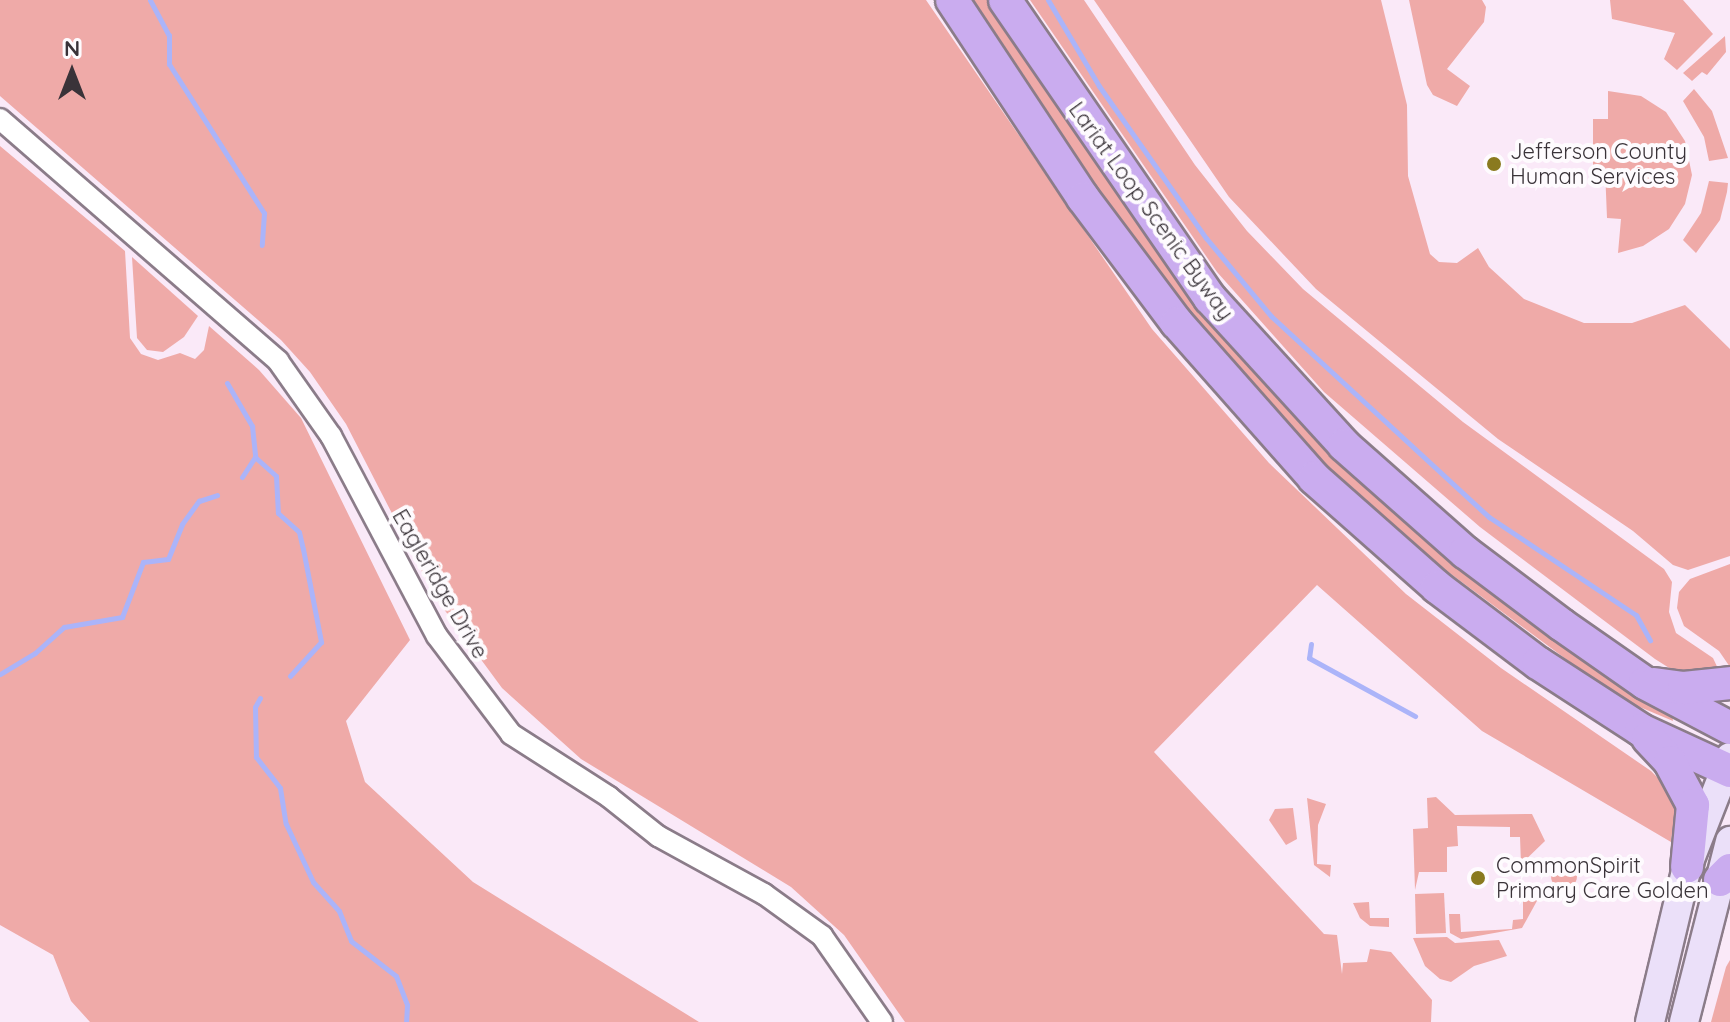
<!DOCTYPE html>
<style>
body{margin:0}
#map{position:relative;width:1730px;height:1022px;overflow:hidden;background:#fae9f8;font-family:Quicksand,sans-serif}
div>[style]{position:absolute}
.green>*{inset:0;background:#efaaa8}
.round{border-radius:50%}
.stream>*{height:5px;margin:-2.5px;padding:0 2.5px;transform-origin:2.5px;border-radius:2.5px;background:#abb4f9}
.roads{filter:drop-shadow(2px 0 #8b7c89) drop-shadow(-2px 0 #8b7c89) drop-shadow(0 2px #8b7c89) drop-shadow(0 -2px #8b7c89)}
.minor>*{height:20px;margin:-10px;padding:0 10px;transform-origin:10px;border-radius:10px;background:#fff}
.secondary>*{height:28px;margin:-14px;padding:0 14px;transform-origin:14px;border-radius:14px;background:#ebe0f9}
.trunk>*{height:32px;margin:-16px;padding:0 16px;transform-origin:16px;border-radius:16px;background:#caacef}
.dots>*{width:22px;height:22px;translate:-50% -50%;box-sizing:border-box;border:4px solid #fefbfe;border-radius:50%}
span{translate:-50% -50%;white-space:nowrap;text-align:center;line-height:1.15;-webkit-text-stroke:8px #fefbfe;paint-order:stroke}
.poi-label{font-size:22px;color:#3a3339}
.left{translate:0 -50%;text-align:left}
.street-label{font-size:22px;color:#3a3339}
.north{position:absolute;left:32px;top:32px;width:80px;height:80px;-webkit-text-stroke:6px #fefbfe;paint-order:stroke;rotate:0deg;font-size:22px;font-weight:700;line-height:32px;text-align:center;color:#3a3339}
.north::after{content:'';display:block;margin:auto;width:28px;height:36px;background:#3a3339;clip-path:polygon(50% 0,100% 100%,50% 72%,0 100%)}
</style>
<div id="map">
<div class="green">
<i style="clip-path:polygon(0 0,926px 0,1152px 329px,1269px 463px,1406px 594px,1501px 668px,1651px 771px,1665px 785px,1675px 809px,1671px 842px,1482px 731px,1317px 585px,1154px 752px,1324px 934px,1337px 935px,1342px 974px,1343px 963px,1367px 962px,1370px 949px,1391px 952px,1432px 1000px,1431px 1022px,905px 1022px,844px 935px,791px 887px,581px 759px,502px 688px,435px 597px,346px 424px,310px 372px,281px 340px,0 96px)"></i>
<i style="clip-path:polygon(962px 0,994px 0,1207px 309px,1672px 714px,1673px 721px,1635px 705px,1582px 671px,1355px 503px,1196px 332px)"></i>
<i style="clip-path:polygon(1030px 0,1084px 0,1195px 165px,1247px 231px,1303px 289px,1463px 422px,1664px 569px,1672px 582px,1669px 612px,1676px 633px,1713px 658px,1721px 675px,1674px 671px,1655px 659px,1480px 527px,1324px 392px,1217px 272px)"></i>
<i style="clip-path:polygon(1094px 0,1381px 0,1407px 105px,1408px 176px,1430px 254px,1439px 262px,1457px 263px,1478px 248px,1489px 267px,1524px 299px,1584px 323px,1632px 323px,1685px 305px,1730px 349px,1730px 556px,1688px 570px,1673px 565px,1633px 531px,1498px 439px,1316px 289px,1229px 197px)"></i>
<i style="clip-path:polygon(1409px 0,1482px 0,1486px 7px,1484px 22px,1447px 69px,1470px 86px,1457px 106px,1433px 95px,1427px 85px)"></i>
<i style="clip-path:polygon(1610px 0,1683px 0,1713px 34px,1677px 70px,1664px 59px,1675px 33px,1612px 19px)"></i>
<i style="clip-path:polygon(1725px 36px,1726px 52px,1707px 75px,1702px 72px,1692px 81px,1683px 73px)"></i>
<i style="clip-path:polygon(1694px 89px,1712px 111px,1728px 158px,1709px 161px,1704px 137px,1683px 101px)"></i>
<i style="clip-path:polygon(1608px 91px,1641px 96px,1666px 112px,1685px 141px,1692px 175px,1685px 204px,1669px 229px,1643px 246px,1618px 253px,1621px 219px,1607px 218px,1605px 169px,1593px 169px,1593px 119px,1608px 119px)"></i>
<i style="clip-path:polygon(0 146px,125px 251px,130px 338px,141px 354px,158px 360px,180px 353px,195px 359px,204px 350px,209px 326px,259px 370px,301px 418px,410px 640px,346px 721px,365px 782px,473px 882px,699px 1022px,90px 1022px,71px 1001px,53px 955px,0 925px)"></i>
<i style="clip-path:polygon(1709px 181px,1728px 183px,1727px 192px,1720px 220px,1696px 253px,1683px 240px,1701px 213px)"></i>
<i style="clip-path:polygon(132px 257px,198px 316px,184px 337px,163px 352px,147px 350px,137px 338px)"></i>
<i style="clip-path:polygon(1730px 564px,1730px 667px,1719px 651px,1684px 626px,1677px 608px,1679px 592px,1690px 579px)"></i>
<i style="clip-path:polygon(1436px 797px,1455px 815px,1532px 814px,1545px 841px,1521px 864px,1520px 837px,1510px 837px,1510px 827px,1457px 826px,1458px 846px,1447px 847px,1447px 872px,1419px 872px,1415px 890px,1413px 829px,1428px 828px,1427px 798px)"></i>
<i style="clip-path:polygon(1307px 798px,1326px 804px,1318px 825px,1317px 864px,1331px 865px,1330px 877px,1314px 865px)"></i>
<i style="clip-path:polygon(1293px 808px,1297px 839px,1286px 845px,1269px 820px,1275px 809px)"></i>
<i class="round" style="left:1551px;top:863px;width:26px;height:26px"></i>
<i style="clip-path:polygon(1529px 884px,1538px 899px,1522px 928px,1461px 939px,1450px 933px,1449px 914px,1460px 914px,1461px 932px,1512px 929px,1513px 920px,1523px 919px,1523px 892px,1529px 891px)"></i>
<i style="clip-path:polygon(1444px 893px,1446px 933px,1416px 934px,1415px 894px)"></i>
<i style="clip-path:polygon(1369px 902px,1370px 918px,1389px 918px,1389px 927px,1370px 926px,1360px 918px,1353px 903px)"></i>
<i style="clip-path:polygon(1447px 937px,1455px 943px,1499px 940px,1507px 956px,1474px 966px,1451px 982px,1440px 979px,1425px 966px,1413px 938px)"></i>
<i style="clip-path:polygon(1730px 960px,1730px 1022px,1711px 1022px,1726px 967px)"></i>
</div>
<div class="stream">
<i style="left:150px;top:0;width:40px;rotate:62deg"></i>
<i style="left:169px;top:35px;width:29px;rotate:90deg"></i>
<i style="left:169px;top:64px;width:177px;rotate:57.5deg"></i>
<i style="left:264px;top:213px;width:32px;rotate:94deg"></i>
<i style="left:1048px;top:0;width:100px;rotate:59.3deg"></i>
<i style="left:1099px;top:86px;width:186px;rotate:54.9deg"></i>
<i style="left:1206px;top:238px;width:102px;rotate:50.2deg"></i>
<i style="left:1271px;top:316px;width:297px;rotate:42.7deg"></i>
<i style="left:1489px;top:517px;width:177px;rotate:33.7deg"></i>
<i style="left:1636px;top:615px;width:29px;rotate:61deg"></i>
<i style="left:227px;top:383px;width:50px;rotate:59.8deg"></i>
<i style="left:252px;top:426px;width:31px;rotate:84deg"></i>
<i style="left:255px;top:457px;width:28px;rotate:42deg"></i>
<i style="left:276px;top:476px;width:37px;rotate:87deg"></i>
<i style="left:278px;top:513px;width:28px;rotate:42deg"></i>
<i style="left:299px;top:532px;width:17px;rotate:77deg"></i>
<i style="left:303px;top:549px;width:95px;rotate:79deg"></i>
<i style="left:321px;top:642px;width:46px;rotate:132.4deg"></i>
<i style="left:242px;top:477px;width:24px;rotate:-57deg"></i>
<i style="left:1311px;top:644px;width:14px;rotate:98deg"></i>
<i style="left:1309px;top:658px;width:121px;rotate:28.7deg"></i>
<i style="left:0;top:674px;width:41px;rotate:-31deg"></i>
<i style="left:35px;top:653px;width:39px;rotate:-42deg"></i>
<i style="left:64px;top:627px;width:59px;rotate:-9.8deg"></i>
<i style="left:122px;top:617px;width:59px;rotate:-69.1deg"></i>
<i style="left:143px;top:562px;width:25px;rotate:-7deg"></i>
<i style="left:168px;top:559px;width:38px;rotate:-68deg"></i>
<i style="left:182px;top:524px;width:29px;rotate:-54deg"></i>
<i style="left:199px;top:501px;width:19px;rotate:-18deg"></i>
<i style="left:260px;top:698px;width:10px;rotate:119deg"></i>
<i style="left:255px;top:707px;width:50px;rotate:88.9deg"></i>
<i style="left:256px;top:757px;width:39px;rotate:52deg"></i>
<i style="left:280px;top:788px;width:36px;rotate:81deg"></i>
<i style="left:286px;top:824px;width:64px;rotate:65deg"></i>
<i style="left:313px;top:882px;width:39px;rotate:48deg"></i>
<i style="left:339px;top:911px;width:32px;rotate:68deg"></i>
<i style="left:351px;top:941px;width:57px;rotate:37.9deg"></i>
<i style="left:396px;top:976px;width:31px;rotate:69deg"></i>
<i style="left:407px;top:1005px;width:17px;rotate:93deg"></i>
</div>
<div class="roads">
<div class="minor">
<i style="left:0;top:119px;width:369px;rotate:41deg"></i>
<i style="left:278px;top:361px;width:92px;rotate:54.8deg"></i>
<i style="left:331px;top:436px;width:226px;rotate:62.1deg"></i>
<i style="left:437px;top:636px;width:123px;rotate:52.9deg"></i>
<i style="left:511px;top:734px;width:117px;rotate:32.7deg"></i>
<i style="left:609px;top:797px;width:63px;rotate:38.5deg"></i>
<i style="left:658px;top:836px;width:121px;rotate:28.7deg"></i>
<i style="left:764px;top:894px;width:72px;rotate:35.9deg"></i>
<i style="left:822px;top:936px;width:105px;rotate:55.1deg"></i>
</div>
<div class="secondary">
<i style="left:1650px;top:1022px;width:159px;rotate:-76.6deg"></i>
<i style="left:1687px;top:867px;width:118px;rotate:-68.6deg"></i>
<i style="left:1684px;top:1022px;width:187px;rotate:-75.7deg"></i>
</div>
<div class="trunk">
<i style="left:952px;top:0;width:237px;rotate:56.5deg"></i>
<i style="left:1083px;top:198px;width:156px;rotate:53.1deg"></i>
<i style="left:1177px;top:323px;width:207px;rotate:48.5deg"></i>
<i style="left:1314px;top:478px;width:164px;rotate:41.5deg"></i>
<i style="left:1437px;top:587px;width:126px;rotate:37deg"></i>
<i style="left:1538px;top:663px;width:123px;rotate:33deg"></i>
<i style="left:1641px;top:730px;width:98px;rotate:24.7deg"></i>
<i style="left:1005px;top:0;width:362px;rotate:55.5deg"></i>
<i style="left:1210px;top:298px;width:199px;rotate:47.6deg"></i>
<i style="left:1344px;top:445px;width:162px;rotate:41.5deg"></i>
<i style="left:1465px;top:552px;width:121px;rotate:37deg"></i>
<i style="left:1562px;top:625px;width:101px;rotate:34.9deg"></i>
<i style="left:1645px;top:683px;width:96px;rotate:27.9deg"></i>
<i style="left:1654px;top:684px;width:30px;rotate:8deg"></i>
<i style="left:1684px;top:688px;width:46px;rotate:-6.2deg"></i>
<i style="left:1648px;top:738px;width:33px;rotate:47deg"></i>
<i style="left:1670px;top:762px;width:49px;rotate:61.9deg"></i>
<i style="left:1693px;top:805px;width:62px;rotate:95.5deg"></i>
<i style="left:1720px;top:880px;width:14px;rotate:-45deg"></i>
</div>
</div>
<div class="dots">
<i style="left:1494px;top:164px;background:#8a7a1f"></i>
<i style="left:1478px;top:878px;background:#8a7a1f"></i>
</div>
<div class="poi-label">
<span class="left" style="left:1510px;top:164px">Jefferson County<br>Human Services</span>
<span class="left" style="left:1496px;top:878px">CommonSpirit<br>Primary Care Golden</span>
</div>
<div class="street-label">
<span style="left:1151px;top:211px;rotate:54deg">Lariat Loop Scenic Byway</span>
<span style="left:440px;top:584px;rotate:60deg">Eagleridge Drive</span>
</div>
<div class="north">N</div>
</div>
